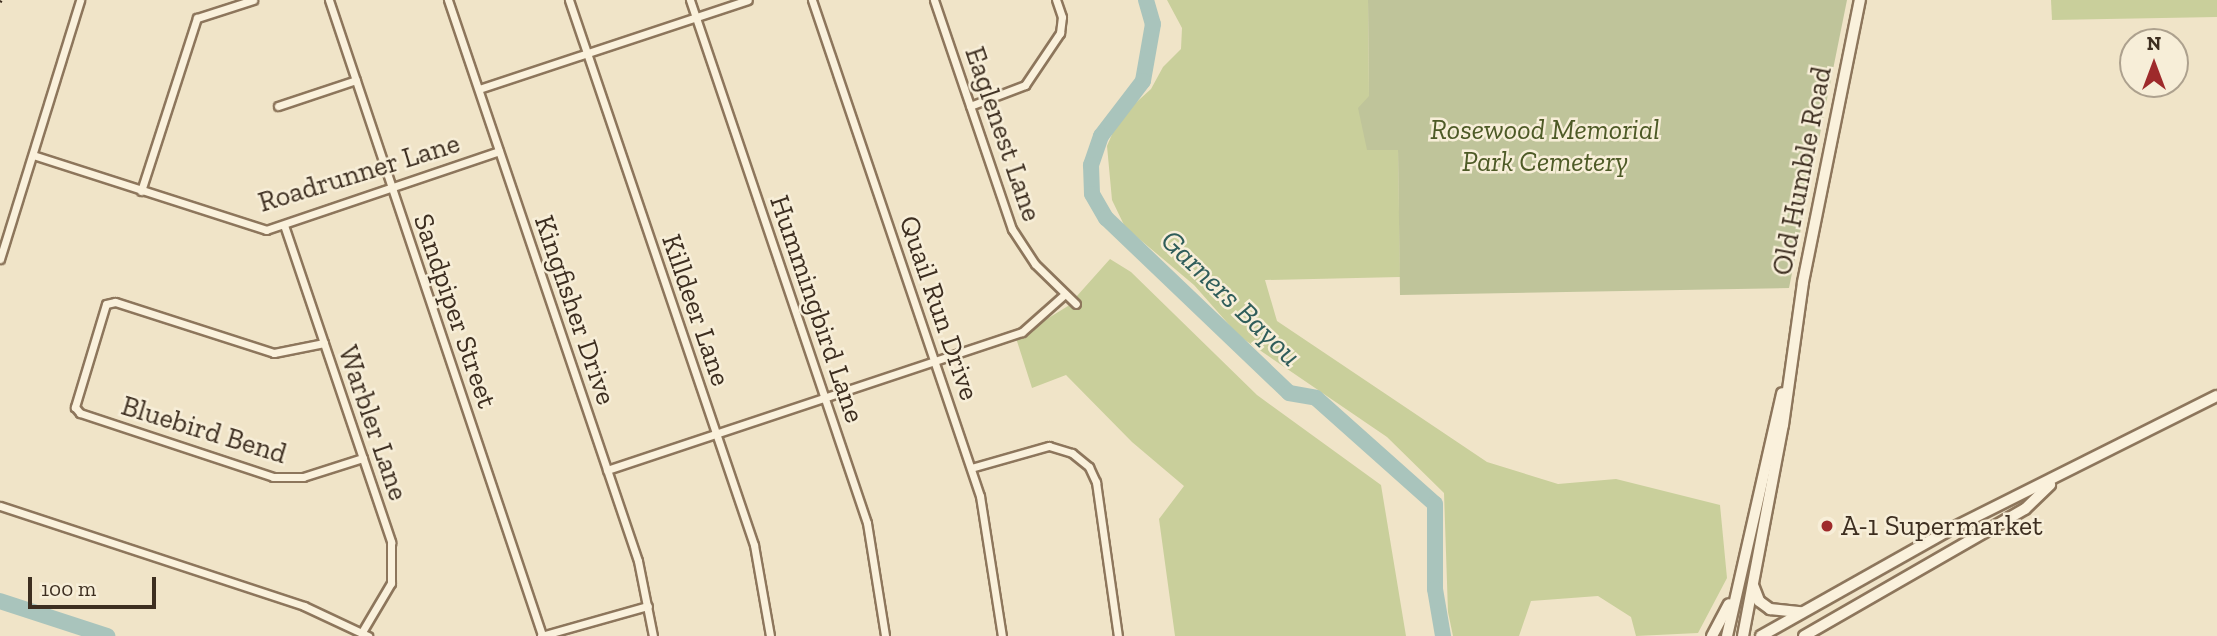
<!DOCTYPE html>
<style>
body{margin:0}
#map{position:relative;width:2217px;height:636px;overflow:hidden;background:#f0e4c8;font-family:"Zilla Slab",serif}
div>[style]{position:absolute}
.green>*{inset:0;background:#c9cf9b}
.cemetery>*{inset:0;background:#bfc49a}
.river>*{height:16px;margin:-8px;padding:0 8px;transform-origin:8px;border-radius:8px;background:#a9c4bc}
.roads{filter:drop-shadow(2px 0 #8d765c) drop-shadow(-2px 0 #8d765c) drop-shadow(0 2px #8d765c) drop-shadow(0 -2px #8d765c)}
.minor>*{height:7px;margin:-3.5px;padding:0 3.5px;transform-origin:3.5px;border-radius:3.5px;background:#faf1dc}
.secondary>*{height:10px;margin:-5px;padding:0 5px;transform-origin:5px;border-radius:5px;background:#faf1dc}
.rail>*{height:2.5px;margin-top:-1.25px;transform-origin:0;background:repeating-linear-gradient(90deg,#3d2e20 0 12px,transparent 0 24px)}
.dots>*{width:19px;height:19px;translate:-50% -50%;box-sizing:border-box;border:4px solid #f7eed8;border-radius:50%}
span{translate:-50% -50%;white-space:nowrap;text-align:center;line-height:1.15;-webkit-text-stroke:5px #f7eed8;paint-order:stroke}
.park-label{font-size:28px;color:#4d5a26;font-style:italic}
.street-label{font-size:28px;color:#3d2e20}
.poi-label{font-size:28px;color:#3d2e20}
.left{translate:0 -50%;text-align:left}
.water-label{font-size:30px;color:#2f5d5a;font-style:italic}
.north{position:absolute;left:2119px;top:28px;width:70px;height:70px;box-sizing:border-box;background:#f7eed8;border:2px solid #ada18e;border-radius:50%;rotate:0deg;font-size:19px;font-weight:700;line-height:28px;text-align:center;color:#3d2e20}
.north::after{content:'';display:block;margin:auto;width:24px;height:32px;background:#9e2a2b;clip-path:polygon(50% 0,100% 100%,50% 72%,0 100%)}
.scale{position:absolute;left:28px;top:577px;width:128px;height:32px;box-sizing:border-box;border:4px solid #3d2e20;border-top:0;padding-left:9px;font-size:21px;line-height:24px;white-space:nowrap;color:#3d2e20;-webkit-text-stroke:5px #f7eed8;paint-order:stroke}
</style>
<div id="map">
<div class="green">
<i style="clip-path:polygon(1167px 0,1368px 0,1369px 96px,1398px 149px,1400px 277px,1265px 280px,1277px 321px,1487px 462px,1558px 484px,1616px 479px,1720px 505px,1727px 578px,1698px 633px,1636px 636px,1631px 617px,1598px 596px,1531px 601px,1519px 636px,1453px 636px,1448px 612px,1444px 493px,1387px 437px,1239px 336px,1194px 285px,1125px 227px,1112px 200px,1107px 146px,1119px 118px,1151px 89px,1163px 67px,1181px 49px,1182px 28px)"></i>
<i style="clip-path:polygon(2051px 0,2217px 0,2217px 17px,2052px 20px)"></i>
<i style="clip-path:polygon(1110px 259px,1131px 272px,1257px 395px,1381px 485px,1406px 636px,1175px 636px,1159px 519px,1184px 486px,1132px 442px,1066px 375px,1032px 388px,1016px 338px,1068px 306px)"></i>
</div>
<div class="cemetery">
<i style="clip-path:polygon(1368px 0,1847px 0,1789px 288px,1400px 295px,1398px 150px,1367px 150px,1358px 108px,1369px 96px)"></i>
</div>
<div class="river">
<i style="left:1146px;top:0;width:25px;rotate:74deg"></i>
<i style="left:1153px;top:24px;width:58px;rotate:100deg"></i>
<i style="left:1143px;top:81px;width:69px;rotate:127.4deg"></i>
<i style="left:1101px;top:136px;width:31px;rotate:109deg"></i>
<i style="left:1091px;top:165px;width:29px;rotate:88deg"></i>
<i style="left:1092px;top:194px;width:28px;rotate:60deg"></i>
<i style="left:1106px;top:218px;width:253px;rotate:43.7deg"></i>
<i style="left:1289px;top:393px;width:27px;rotate:10deg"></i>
<i style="left:1316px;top:398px;width:159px;rotate:41.7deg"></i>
<i style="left:1435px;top:504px;width:85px;rotate:90deg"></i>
<i style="left:1435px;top:589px;width:48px;rotate:80.3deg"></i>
<i style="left:0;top:601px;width:113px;rotate:18.1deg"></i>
</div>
<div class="roads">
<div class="minor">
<i style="left:329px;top:0;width:670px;rotate:71.46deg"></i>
<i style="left:448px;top:0;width:592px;rotate:71.29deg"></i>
<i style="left:638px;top:561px;width:76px;rotate:78.7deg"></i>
<i style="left:569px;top:0;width:576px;rotate:71.25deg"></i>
<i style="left:754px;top:545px;width:92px;rotate:80deg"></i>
<i style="left:690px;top:0;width:552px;rotate:71.3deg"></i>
<i style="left:867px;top:523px;width:114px;rotate:80.9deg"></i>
<i style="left:812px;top:0;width:524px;rotate:71.29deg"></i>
<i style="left:980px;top:496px;width:142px;rotate:81.1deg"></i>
<i style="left:934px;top:0;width:242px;rotate:71.2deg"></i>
<i style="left:1012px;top:229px;width:42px;rotate:56.7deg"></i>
<i style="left:1035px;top:264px;width:57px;rotate:44.3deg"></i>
<i style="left:479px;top:89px;width:283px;rotate:-18.3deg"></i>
<i style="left:278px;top:106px;width:82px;rotate:-18.4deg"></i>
<i style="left:970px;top:106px;width:59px;rotate:-20.9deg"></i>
<i style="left:1025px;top:85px;width:63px;rotate:-56.1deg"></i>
<i style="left:1060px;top:33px;width:16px;rotate:-83deg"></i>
<i style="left:1062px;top:17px;width:18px;rotate:-109deg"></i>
<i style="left:33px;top:155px;width:245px;rotate:17.8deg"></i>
<i style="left:266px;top:230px;width:246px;rotate:-18.7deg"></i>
<i style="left:141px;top:191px;width:182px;rotate:-72.1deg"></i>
<i style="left:197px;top:18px;width:59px;rotate:-17.8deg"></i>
<i style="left:284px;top:225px;width:335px;rotate:71.3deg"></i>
<i style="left:391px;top:542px;width:41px;rotate:90deg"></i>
<i style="left:391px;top:583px;width:57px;rotate:120.6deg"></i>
<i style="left:0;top:259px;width:271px;rotate:-72.8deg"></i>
<i style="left:324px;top:343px;width:51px;rotate:168.7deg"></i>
<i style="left:274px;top:353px;width:167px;rotate:-162.2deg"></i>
<i style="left:115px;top:302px;width:9px;rotate:167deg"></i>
<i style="left:106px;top:304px;width:108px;rotate:106.8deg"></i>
<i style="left:75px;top:407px;width:8px;rotate:50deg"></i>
<i style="left:80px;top:413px;width:203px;rotate:18.3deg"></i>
<i style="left:273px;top:477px;width:30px"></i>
<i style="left:303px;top:477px;width:63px;rotate:-17.6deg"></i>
<i style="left:971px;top:468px;width:81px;rotate:-15.8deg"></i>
<i style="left:1049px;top:446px;width:24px;rotate:17deg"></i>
<i style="left:1072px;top:453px;width:22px;rotate:39deg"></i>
<i style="left:1089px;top:467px;width:17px;rotate:65deg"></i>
<i style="left:1096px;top:482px;width:156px;rotate:81.9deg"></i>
<i style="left:607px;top:470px;width:437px;rotate:-18.4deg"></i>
<i style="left:1022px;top:332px;width:57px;rotate:-41.5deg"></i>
<i style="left:0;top:506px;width:320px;rotate:18.2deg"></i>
<i style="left:304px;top:606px;width:71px;rotate:25.1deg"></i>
<i style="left:541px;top:636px;width:111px;rotate:-15.7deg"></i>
</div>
<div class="secondary">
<i style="left:1753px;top:585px;width:17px;rotate:69deg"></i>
<i style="left:1759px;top:601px;width:14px;rotate:36deg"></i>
<i style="left:1770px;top:609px;width:31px;rotate:6deg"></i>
<i style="left:1712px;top:636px;width:36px;rotate:-62deg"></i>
<i style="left:1727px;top:636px;width:249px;rotate:-77.2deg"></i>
<i style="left:1743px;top:636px;width:215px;rotate:-79.3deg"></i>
<i style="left:1783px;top:425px;width:144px;rotate:-82deg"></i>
<i style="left:1803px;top:282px;width:288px;rotate:-78.6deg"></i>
<i style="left:1761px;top:636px;width:218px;rotate:-29.4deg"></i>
<i style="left:1951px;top:529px;width:297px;rotate:-26.6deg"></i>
<i style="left:1804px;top:636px;width:255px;rotate:-29.9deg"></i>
<i style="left:2025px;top:509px;width:35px;rotate:-44deg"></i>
</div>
</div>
<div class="rail">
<i style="left:0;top:2px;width:2px;rotate:-63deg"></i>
</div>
<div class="dots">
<i style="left:1827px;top:526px;background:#9e2a2b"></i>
</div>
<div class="park-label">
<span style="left:1545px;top:146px">Rosewood Memorial<br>Park Cemetery</span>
</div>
<div class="street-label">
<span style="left:1003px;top:134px;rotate:71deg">Eaglenest Lane</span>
<span style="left:1802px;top:171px;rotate:-79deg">Old Humble Road</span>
<span style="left:359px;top:173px;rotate:-17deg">Roadrunner Lane</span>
<span style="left:939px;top:308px;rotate:71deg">Quail Run Drive</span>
<span style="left:817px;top:309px;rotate:71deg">Hummingbird Lane</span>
<span style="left:575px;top:310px;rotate:71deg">Kingfisher Drive</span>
<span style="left:696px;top:310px;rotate:71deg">Killdeer Lane</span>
<span style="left:455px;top:311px;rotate:71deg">Sandpiper Street</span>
<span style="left:373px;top:423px;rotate:71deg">Warbler Lane</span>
<span style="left:204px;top:430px;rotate:17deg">Bluebird Bend</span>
</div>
<div class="poi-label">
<span class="left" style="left:1841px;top:526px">A-1 Supermarket</span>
</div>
<div class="water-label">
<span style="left:1231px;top:298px;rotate:44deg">Garners Bayou</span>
</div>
<div class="north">N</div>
<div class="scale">100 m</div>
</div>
